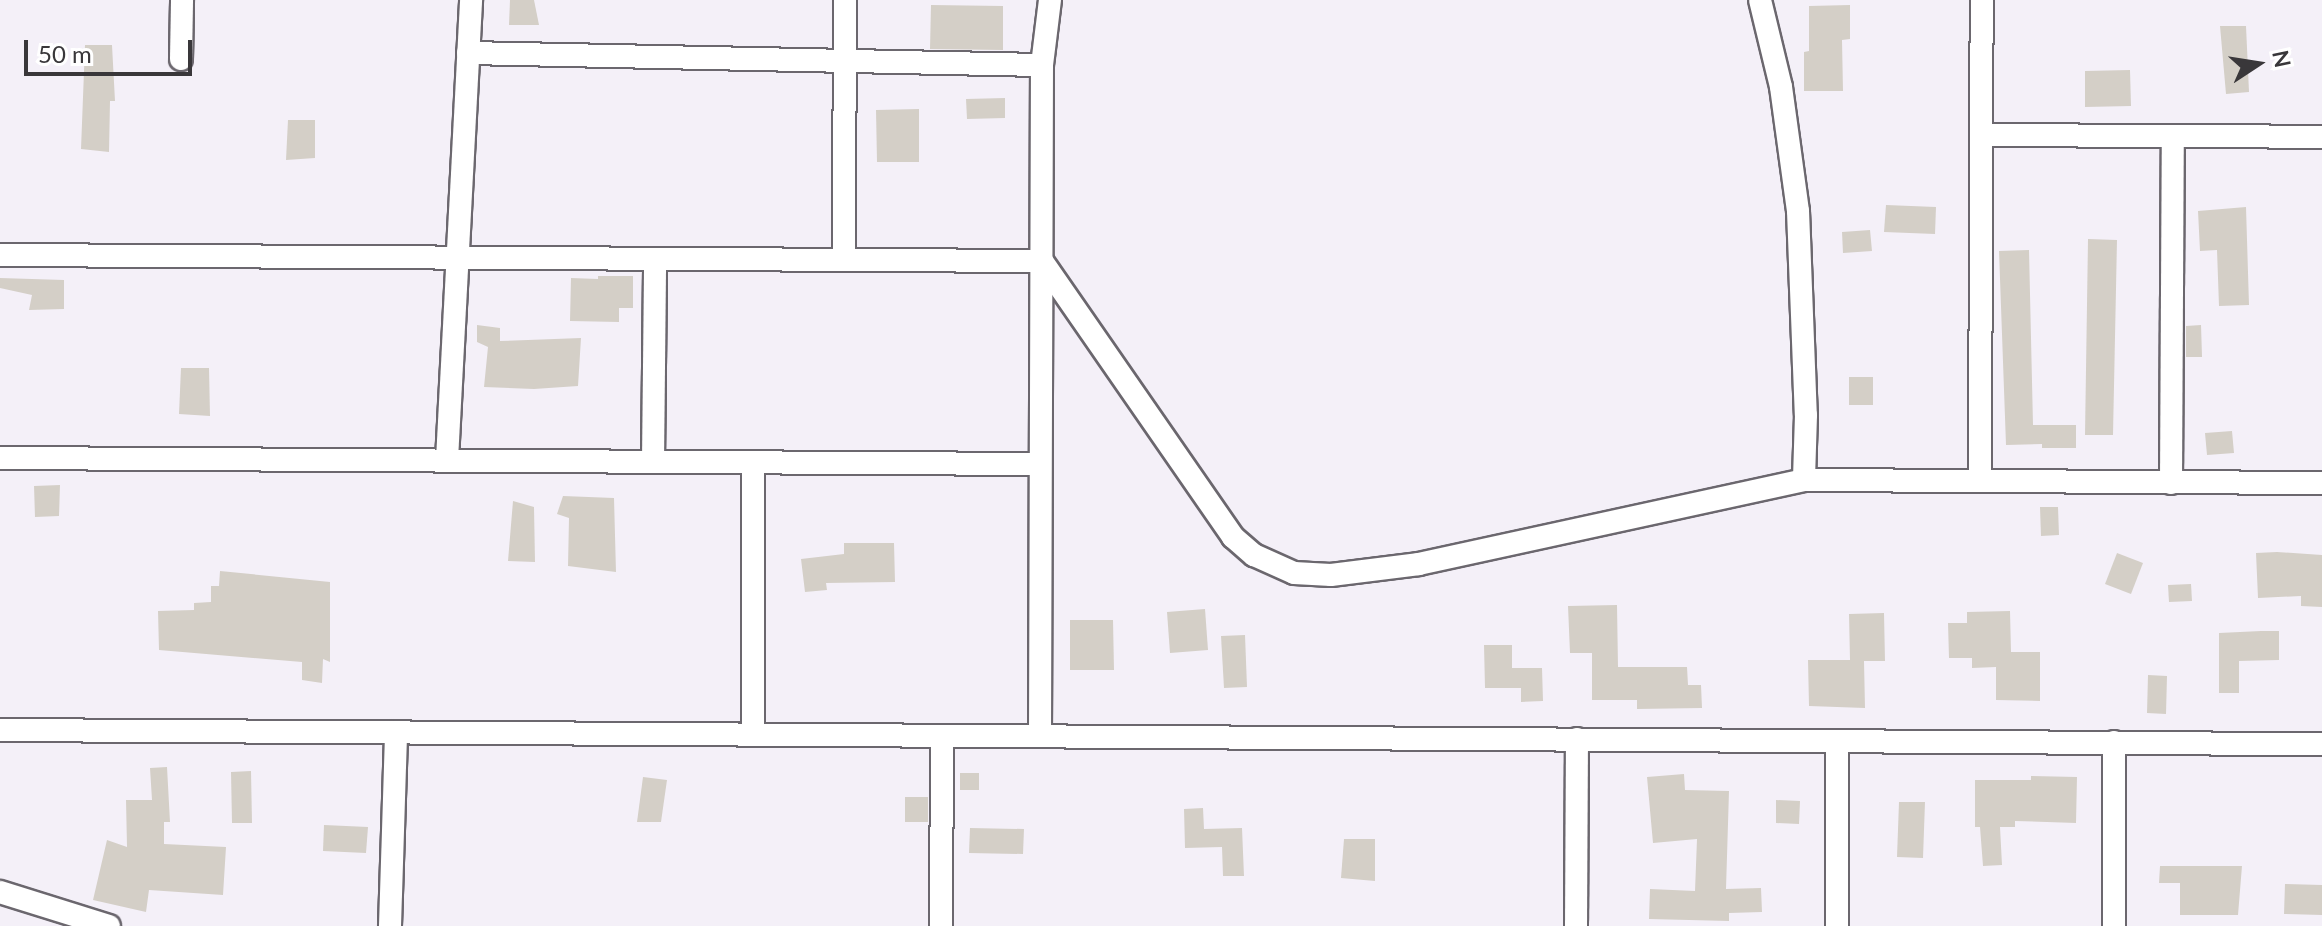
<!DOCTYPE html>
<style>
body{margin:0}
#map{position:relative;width:2322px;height:926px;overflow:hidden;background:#f4f0f8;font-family:Lato,sans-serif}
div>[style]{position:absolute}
.building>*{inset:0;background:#d4cfc7}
.roads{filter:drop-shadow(2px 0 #6b676e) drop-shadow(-2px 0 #6b676e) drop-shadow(0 2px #6b676e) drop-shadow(0 -2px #6b676e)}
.street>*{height:22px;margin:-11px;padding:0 11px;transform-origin:11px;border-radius:11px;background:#fff}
span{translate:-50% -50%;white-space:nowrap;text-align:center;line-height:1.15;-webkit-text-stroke:6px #fff;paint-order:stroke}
.north{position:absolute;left:2218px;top:24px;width:80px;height:80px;-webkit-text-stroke:6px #fff;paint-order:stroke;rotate:78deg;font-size:22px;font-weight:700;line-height:32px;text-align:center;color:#39373a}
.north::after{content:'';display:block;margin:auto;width:28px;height:36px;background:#39373a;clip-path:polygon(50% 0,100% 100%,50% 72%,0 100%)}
.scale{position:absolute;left:24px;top:40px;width:168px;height:36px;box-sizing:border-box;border:4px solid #39373a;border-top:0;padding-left:10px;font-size:24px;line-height:28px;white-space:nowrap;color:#39373a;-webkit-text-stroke:6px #fff;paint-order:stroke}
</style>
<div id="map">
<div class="building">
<i style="clip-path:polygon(510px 0,534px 0,539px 25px,509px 25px)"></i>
<i style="clip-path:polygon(931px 5px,1003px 6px,1003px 50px,930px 49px)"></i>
<i style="clip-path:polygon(1850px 5px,1850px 39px,1842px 40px,1843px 91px,1804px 91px,1804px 52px,1809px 51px,1809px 6px)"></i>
<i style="clip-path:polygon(2220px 26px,2246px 26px,2249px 92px,2226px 94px)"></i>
<i style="clip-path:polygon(85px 45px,112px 45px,115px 101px,110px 101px,109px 152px,81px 149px)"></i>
<i style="clip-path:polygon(2130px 70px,2131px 106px,2085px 107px,2085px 71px)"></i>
<i style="clip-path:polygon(1005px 98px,1005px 118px,967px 119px,966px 99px)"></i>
<i style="clip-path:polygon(919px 109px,919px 162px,877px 162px,876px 110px)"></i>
<i style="clip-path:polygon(288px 120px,315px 120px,315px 158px,286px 160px)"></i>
<i style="clip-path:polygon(1886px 205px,1936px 207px,1935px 234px,1884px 232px)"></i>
<i style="clip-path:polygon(2246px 207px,2249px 305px,2219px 306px,2217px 250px,2200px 251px,2198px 211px)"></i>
<i style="clip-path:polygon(1870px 230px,1872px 251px,1843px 253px,1842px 232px)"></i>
<i style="clip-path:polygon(2088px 239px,2117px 240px,2113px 435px,2085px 435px)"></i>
<i style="clip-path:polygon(2029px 250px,2033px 425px,2076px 425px,2076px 448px,2042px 448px,2042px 444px,2006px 445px,1999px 251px)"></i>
<i style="clip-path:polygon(598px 276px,633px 276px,633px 308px,619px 308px,619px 322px,570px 321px,571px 278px,598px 279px)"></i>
<i style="clip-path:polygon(0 278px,64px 280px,64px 309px,29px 310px,32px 295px,0 288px)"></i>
<i style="clip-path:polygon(477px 325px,500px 328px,500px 341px,581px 338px,578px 386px,534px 389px,484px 387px,488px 347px,477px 342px)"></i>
<i style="clip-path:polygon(2201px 325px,2202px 357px,2186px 357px,2186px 326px)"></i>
<i style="clip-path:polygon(181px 368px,209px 368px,210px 416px,179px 414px)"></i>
<i style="clip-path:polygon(1849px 377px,1873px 377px,1873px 405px,1849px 405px)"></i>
<i style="clip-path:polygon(2232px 431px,2234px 453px,2207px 455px,2205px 433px)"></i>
<i style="clip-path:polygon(60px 485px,59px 516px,35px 517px,34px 486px)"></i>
<i style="clip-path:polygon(563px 496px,614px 498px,616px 572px,568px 566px,569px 518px,557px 514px)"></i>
<i style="clip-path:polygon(513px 501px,534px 507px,535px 562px,508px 561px)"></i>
<i style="clip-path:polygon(2040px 507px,2058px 507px,2059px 535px,2041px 536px)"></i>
<i style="clip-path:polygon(844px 543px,894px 543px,895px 582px,826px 583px,827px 590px,805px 592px,801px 559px,844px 554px)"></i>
<i style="clip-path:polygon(2277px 552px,2322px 555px,2322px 607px,2301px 606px,2301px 596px,2258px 598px,2256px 553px)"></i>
<i style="clip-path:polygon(2117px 553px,2143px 563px,2131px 594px,2105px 584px)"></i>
<i style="clip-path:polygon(220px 571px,330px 582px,330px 662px,323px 659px,322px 683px,302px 680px,302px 662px,159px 650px,158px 611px,194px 610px,194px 603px,211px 602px,211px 586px,219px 586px)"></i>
<i style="clip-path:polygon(2191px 584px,2192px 601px,2169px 602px,2168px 585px)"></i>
<i style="clip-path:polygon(1617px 605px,1618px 667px,1687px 667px,1688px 685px,1701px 685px,1702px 708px,1637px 709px,1637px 700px,1592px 700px,1592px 653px,1570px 653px,1568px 606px)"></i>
<i style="clip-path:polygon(1205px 609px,1208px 650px,1170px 653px,1167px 612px)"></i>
<i style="clip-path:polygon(2010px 611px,2011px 652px,2040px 652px,2040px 701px,1996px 700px,1996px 667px,1972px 668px,1972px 658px,1949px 658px,1948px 623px,1967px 623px,1967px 612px)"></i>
<i style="clip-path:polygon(1884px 613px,1885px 661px,1864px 661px,1865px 708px,1809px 706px,1808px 660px,1850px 660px,1849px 614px)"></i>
<i style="clip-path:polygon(1070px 620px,1113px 620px,1114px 670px,1070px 670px)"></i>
<i style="clip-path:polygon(2261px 631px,2279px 631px,2279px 660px,2239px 661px,2239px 693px,2219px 693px,2219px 633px)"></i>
<i style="clip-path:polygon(1245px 635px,1247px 687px,1224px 688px,1221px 636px)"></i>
<i style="clip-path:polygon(1484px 645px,1512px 645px,1512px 668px,1542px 668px,1543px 701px,1521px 702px,1521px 688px,1485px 688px)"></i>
<i style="clip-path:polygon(2148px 675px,2167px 676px,2166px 714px,2147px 713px)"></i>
<i style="clip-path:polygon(167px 767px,170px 822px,164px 822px,164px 844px,226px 847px,223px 895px,149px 890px,146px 912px,93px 900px,107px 840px,127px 847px,126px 800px,152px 800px,150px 768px)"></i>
<i style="clip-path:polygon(251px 771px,252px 823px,232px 823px,231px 772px)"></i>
<i style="clip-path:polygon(960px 773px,979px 773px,979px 790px,960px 790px)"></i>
<i style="clip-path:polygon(1684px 774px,1685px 790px,1729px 791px,1726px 889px,1761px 888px,1762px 912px,1729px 913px,1729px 921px,1649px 919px,1650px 889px,1695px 891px,1697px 839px,1653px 843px,1647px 777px)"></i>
<i style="clip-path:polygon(2031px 776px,2077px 777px,2076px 823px,2015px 821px,2015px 827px,2000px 827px,2002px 865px,1983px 866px,1980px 827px,1975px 827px,1975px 780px,2031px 780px)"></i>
<i style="clip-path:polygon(643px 777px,667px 780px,661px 822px,637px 822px)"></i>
<i style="clip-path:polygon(905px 797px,928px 797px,928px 822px,905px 822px)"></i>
<i style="clip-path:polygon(1776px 800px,1800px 801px,1799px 824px,1776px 823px)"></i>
<i style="clip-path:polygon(1899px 802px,1925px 802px,1923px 858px,1897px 857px)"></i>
<i style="clip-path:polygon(1203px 808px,1204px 829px,1242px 828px,1244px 876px,1223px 876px,1222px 847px,1185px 848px,1184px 809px)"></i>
<i style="clip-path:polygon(324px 825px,368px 827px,366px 853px,323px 851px)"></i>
<i style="clip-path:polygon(970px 828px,1024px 829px,1023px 854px,969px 853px)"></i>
<i style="clip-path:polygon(1344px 839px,1375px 839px,1375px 881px,1341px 878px)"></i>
<i style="clip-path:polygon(2160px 866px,2242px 866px,2238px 915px,2180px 915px,2180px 883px,2159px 883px)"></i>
<i style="clip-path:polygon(2285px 884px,2322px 885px,2322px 915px,2284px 914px)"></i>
</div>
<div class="roads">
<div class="street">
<i style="left:1760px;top:0;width:89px;rotate:76.4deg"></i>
<i style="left:1781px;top:87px;width:125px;rotate:82.2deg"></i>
<i style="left:1798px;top:211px;width:204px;rotate:87.8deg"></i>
<i style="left:1806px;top:415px;width:65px;rotate:91.8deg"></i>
<i style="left:468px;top:53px;width:574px;rotate:1.2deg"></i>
<i style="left:181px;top:59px;width:59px;rotate:-89deg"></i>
<i style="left:1981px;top:135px;width:341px;rotate:0.3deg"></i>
<i style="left:0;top:255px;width:1042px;rotate:0.33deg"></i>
<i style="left:1042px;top:261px;width:336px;rotate:55.3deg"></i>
<i style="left:1233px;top:537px;width:28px;rotate:41deg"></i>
<i style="left:1254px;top:555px;width:44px;rotate:24.2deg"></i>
<i style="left:1294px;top:573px;width:37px;rotate:3deg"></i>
<i style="left:1331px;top:575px;width:89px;rotate:-7.1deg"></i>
<i style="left:1419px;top:564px;width:394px;rotate:-12.3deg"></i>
<i style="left:1804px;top:480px;width:518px;rotate:0.33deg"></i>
<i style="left:844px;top:260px;width:260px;rotate:-89.8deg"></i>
<i style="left:0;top:458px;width:1040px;rotate:0.33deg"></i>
<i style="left:447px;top:460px;width:461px;rotate:-87deg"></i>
<i style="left:653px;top:462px;width:203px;rotate:-89.4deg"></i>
<i style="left:1980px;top:481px;width:481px;rotate:-89.8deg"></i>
<i style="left:2171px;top:483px;width:347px;rotate:-89.7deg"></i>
<i style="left:0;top:730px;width:2322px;rotate:0.35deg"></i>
<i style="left:753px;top:734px;width:272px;rotate:-90deg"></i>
<i style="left:1040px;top:736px;width:671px;rotate:-89.83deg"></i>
<i style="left:1042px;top:65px;width:65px;rotate:-83deg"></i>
<i style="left:0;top:892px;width:114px;rotate:17.3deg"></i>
<i style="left:390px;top:926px;width:194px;rotate:-88.2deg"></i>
<i style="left:941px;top:926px;width:190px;rotate:-89.7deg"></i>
<i style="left:1576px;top:926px;width:187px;rotate:-89.7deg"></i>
<i style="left:1837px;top:926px;width:185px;rotate:-90deg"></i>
<i style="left:2114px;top:926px;width:184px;rotate:-90deg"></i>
</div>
</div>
<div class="north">N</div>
<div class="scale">50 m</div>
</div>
